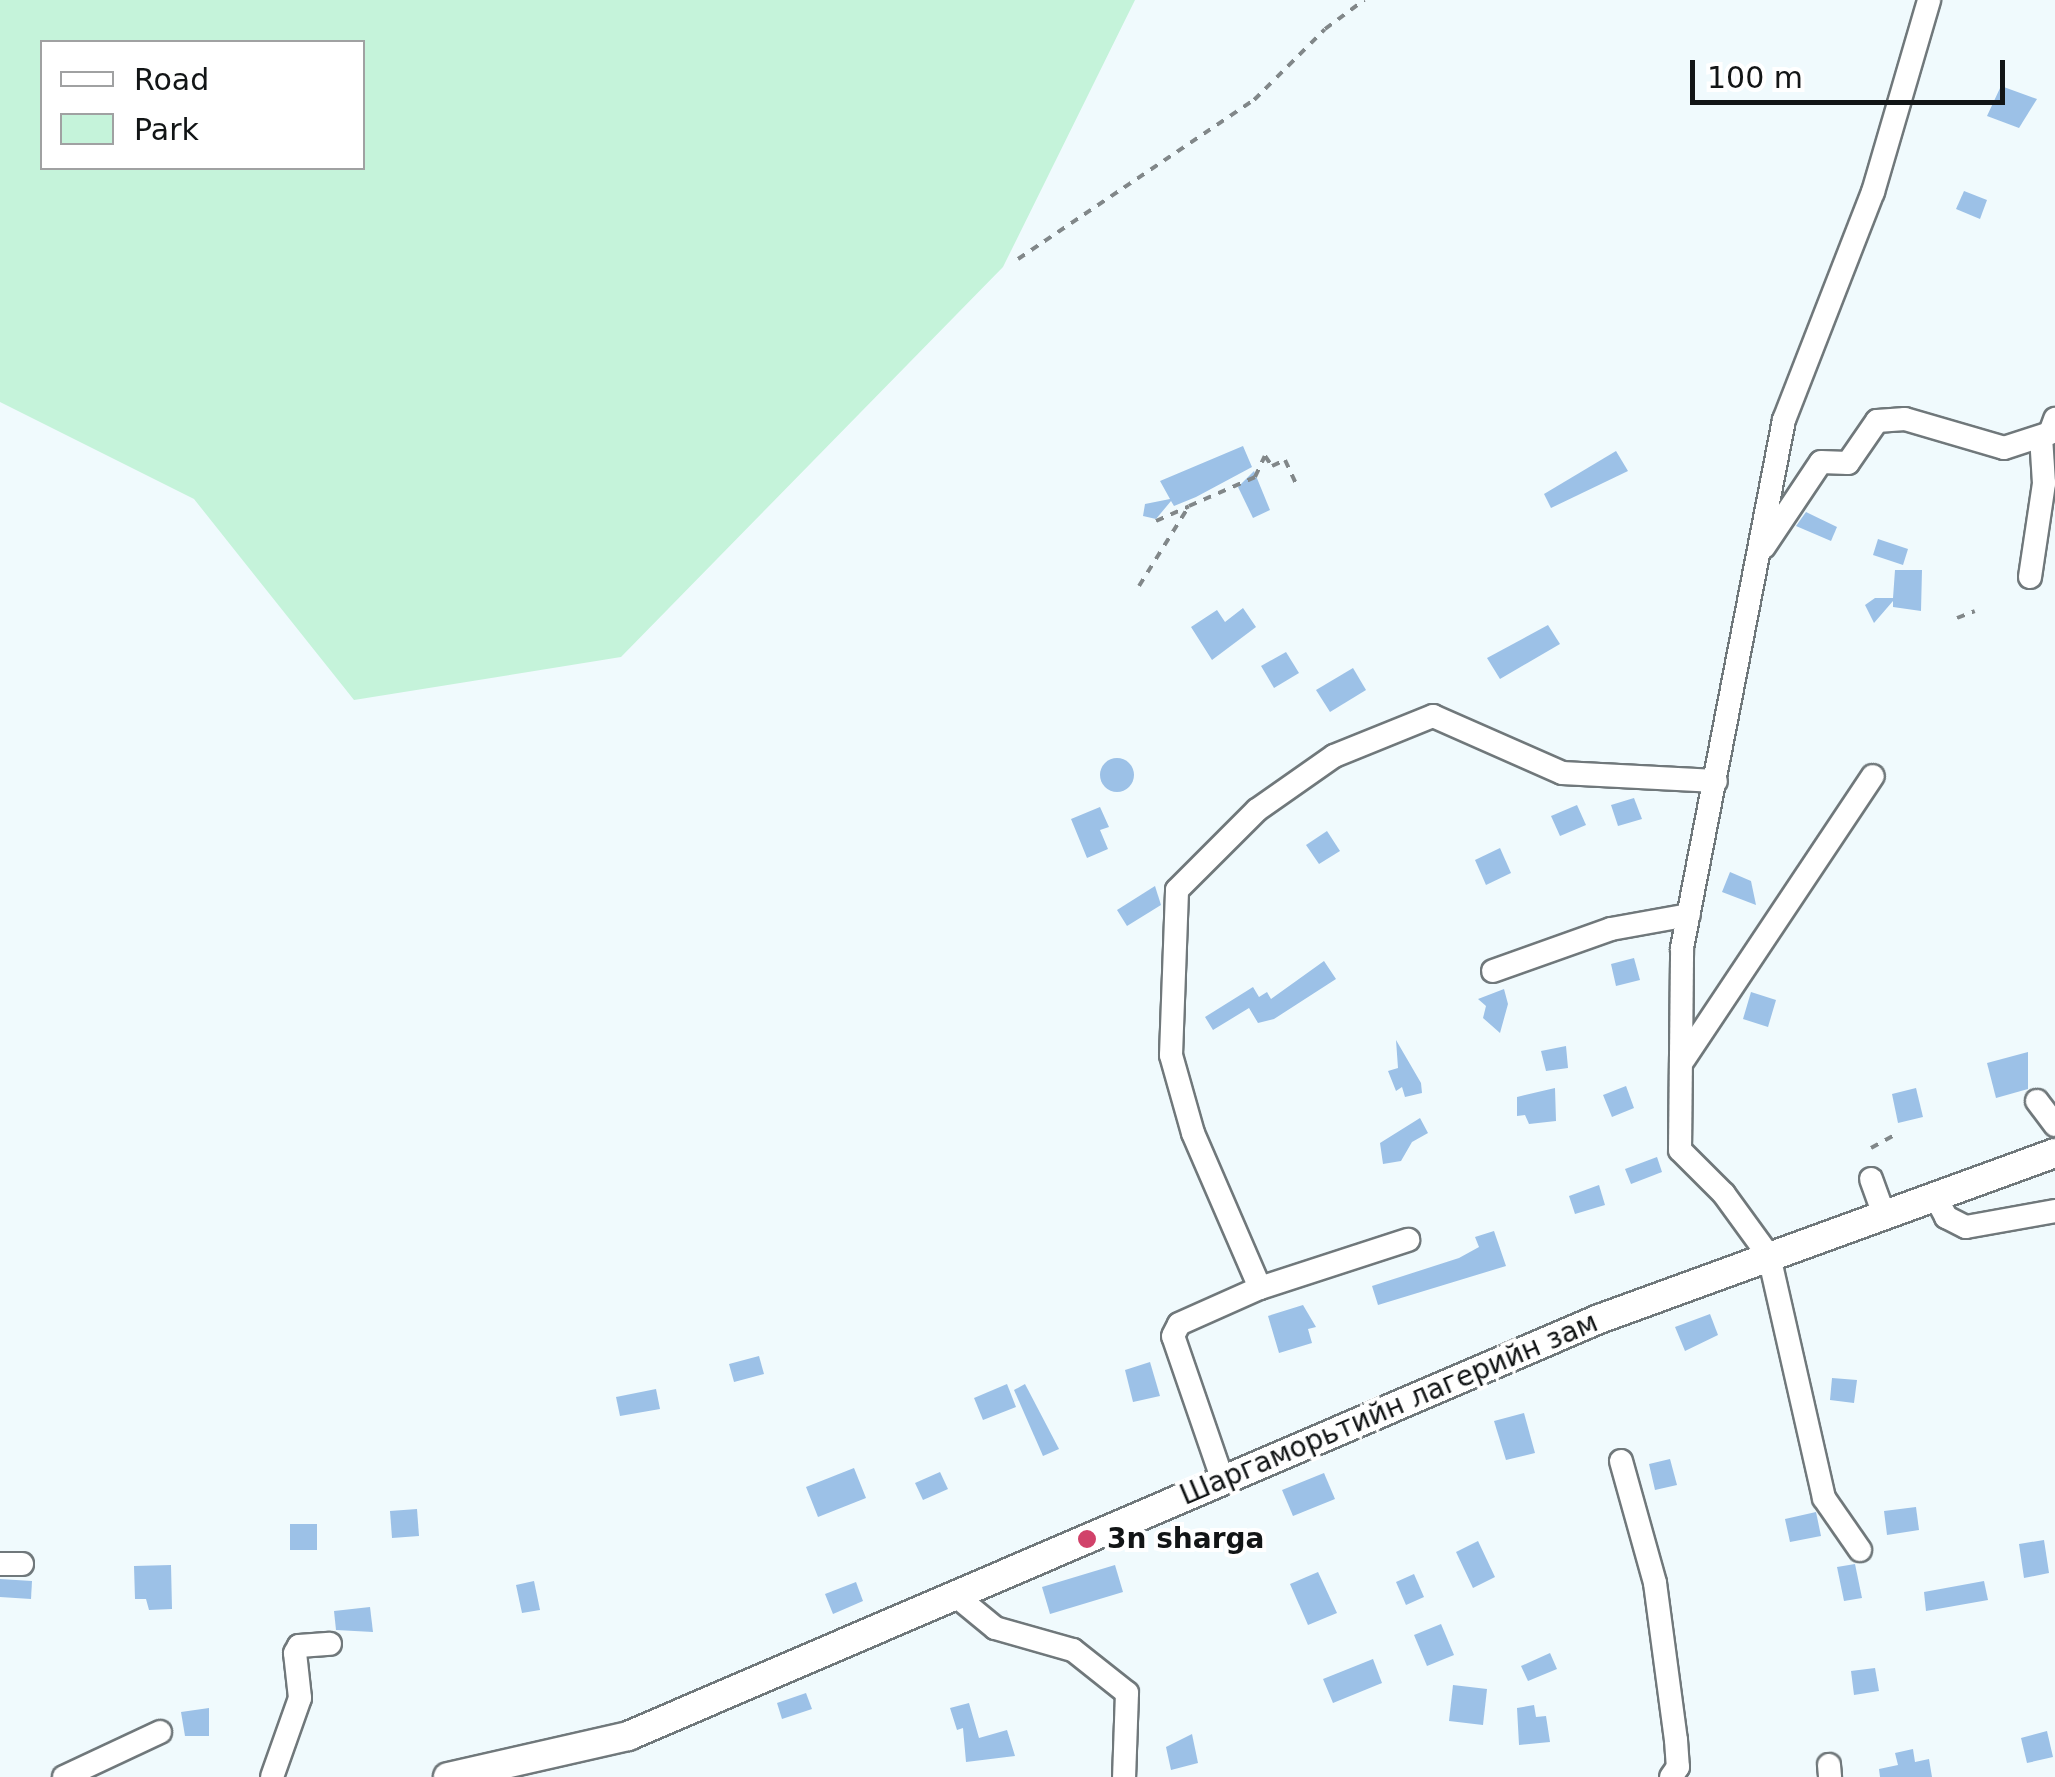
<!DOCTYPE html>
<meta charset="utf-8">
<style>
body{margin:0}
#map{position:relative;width:2055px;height:1777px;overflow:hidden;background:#f0fafd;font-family:"DejaVu Sans",sans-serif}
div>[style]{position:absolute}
.green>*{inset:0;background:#c5f3da}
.building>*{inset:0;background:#9cc1e7}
.round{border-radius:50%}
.path>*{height:4px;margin-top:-2px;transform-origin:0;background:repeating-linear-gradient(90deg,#818789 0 8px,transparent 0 16px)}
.roads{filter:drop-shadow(2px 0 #70787b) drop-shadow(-2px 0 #70787b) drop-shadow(0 2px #70787b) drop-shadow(0 -2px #70787b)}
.minor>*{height:22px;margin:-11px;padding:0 11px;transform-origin:11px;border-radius:11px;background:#fff}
.tertiary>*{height:28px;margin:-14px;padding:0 14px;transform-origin:14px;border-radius:14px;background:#fff}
.dots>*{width:28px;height:28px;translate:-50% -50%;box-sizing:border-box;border:5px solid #fff;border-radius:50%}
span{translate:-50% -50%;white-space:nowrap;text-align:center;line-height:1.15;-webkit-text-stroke:8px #fff;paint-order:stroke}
.street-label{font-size:28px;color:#121516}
.poi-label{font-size:28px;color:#121516;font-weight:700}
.left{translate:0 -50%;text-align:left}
.legend{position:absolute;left:40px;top:40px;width:325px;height:130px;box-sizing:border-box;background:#fff;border:2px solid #a0a1a2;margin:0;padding:12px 18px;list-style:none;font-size:30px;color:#121516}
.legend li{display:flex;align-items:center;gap:20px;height:50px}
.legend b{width:50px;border:2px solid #a0a1a2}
.scale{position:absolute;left:1690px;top:60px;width:315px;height:45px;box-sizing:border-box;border:5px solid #121516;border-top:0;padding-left:12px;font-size:30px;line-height:35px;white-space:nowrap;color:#121516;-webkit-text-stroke:8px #fff;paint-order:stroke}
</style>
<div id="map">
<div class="green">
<i style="clip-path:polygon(evenodd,0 0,1135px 0,1003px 267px,621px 657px,354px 700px,194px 499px,0 402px,0 0,42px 42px,362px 42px,362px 168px,42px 168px,42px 42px)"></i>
</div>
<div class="building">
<i style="clip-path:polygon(2001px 86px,2037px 99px,2019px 128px,1987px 116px)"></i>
<i style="clip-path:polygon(1964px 191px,1987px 200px,1980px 219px,1956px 209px)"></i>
<i style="clip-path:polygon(1243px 446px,1252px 467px,1196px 497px,1174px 506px,1171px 501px,1156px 519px,1143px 516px,1145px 504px,1170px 499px,1160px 481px)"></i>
<i style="clip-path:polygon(1616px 451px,1628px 471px,1551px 508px,1544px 494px)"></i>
<i style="clip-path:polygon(1254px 471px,1270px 510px,1253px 518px,1238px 487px)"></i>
<i style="clip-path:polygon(1806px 512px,1837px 527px,1831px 541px,1796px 526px)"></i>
<i style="clip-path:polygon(1878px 539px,1908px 549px,1903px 565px,1873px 555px)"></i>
<i style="clip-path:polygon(1895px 570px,1922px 570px,1921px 611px,1893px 607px,1893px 601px,1874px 623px,1865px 605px,1875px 598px,1893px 598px)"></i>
<i style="clip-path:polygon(1243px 608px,1256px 627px,1212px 660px,1191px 627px,1217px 610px,1225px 622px)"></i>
<i style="clip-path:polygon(1548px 625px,1560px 644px,1500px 679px,1487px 658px)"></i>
<i style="clip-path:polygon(1286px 652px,1299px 673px,1274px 688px,1261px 666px)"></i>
<i style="clip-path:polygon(1353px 668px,1366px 690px,1330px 712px,1316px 690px)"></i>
<i class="round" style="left:1100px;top:758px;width:34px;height:34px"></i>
<i style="clip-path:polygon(1634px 798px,1642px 819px,1618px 826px,1611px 805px)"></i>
<i style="clip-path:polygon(1577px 805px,1586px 825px,1560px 836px,1551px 816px)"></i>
<i style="clip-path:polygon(1100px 807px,1109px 827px,1100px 830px,1108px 849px,1087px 858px,1071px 819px)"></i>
<i style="clip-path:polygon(1327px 831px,1340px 851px,1319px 864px,1306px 845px)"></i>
<i style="clip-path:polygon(1500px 848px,1511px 873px,1486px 885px,1475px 860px)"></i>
<i style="clip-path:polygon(1730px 872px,1751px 881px,1756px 905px,1722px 892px)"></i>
<i style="clip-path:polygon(1155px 886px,1161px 905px,1127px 926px,1117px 910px)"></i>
<i style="clip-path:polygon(1634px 958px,1640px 980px,1616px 986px,1611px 964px)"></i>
<i style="clip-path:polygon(1324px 961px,1336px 979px,1274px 1019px,1258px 1023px,1249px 1008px,1213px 1030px,1205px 1017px,1253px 987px,1259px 997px,1267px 992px,1271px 999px)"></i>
<i style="clip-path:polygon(1504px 989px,1508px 1004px,1500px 1033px,1483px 1018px,1486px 1006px,1478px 999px)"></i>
<i style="clip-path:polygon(1751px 992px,1776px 1000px,1768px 1027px,1743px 1019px)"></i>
<i style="clip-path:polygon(1396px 1040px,1421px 1083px,1422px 1093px,1405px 1097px,1402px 1087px,1396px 1091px,1388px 1071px,1398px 1068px)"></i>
<i style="clip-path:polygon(1566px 1046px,1568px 1068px,1546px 1071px,1541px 1051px)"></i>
<i style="clip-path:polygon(2028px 1052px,2028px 1089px,1996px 1098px,1987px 1063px)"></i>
<i style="clip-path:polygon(1626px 1086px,1634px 1108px,1612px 1117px,1603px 1095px)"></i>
<i style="clip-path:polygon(1555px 1088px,1556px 1121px,1529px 1124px,1525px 1115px,1517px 1116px,1517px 1097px)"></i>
<i style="clip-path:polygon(1916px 1088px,1923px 1117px,1898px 1123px,1892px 1094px)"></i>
<i style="clip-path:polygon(1420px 1118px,1428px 1133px,1412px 1142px,1401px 1161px,1383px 1164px,1380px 1143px)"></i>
<i style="clip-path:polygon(1657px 1157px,1662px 1172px,1631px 1184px,1625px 1169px)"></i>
<i style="clip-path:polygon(1599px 1185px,1605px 1205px,1575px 1214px,1569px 1196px)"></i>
<i style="clip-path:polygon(1494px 1231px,1506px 1266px,1378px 1305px,1372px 1286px,1459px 1258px,1479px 1247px,1475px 1237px)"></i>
<i style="clip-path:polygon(1303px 1305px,1316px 1327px,1308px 1329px,1312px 1343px,1279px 1353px,1268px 1316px)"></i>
<i style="clip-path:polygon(1710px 1314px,1718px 1335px,1685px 1351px,1675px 1327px)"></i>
<i style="clip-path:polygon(759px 1356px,764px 1374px,734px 1382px,729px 1364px)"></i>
<i style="clip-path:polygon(1150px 1362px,1160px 1396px,1133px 1402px,1125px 1370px)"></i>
<i style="clip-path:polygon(1832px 1378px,1857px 1380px,1854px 1403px,1830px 1400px)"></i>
<i style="clip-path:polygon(1007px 1384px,1016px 1407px,983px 1420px,974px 1398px)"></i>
<i style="clip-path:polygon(1025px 1384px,1059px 1449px,1043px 1456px,1014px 1390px)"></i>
<i style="clip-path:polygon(656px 1389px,660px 1409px,620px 1416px,616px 1397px)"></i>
<i style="clip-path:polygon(1524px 1413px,1535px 1453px,1506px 1460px,1494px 1421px)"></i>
<i style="clip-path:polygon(1670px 1459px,1677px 1485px,1655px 1490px,1649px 1464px)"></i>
<i style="clip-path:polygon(854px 1468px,866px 1498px,818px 1517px,806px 1487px)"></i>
<i style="clip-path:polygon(940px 1472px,948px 1489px,923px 1500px,915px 1483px)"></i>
<i style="clip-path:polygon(1324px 1473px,1335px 1499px,1293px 1516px,1282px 1490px)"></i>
<i style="clip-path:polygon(1916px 1507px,1919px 1530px,1887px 1535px,1884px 1511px)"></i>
<i style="clip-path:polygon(417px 1509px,419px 1536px,392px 1538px,390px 1511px)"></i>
<i style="clip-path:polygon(1816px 1512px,1821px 1536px,1790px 1542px,1785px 1519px)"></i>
<i style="clip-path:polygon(290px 1524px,317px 1524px,317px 1550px,290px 1550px)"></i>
<i style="clip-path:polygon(2044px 1540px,2049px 1573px,2024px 1578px,2019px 1544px)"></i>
<i style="clip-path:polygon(1478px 1541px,1495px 1577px,1473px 1588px,1456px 1552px)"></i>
<i style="clip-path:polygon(1855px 1564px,1862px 1598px,1844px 1601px,1837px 1567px)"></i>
<i style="clip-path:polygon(171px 1565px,172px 1609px,149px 1610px,146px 1599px,135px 1599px,134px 1566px)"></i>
<i style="clip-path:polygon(1115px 1565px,1123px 1592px,1050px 1614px,1042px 1587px)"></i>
<i style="clip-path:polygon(1318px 1572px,1337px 1613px,1308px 1625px,1290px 1584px)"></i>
<i style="clip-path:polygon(1414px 1574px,1424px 1597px,1406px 1605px,1396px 1582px)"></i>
<i style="clip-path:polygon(0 1579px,32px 1581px,31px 1599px,0 1597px)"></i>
<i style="clip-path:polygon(534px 1581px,540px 1610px,522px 1613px,516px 1585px)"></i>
<i style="clip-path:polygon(1984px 1581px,1988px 1600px,1926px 1611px,1924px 1592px)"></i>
<i style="clip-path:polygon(856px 1582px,863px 1601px,833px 1614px,825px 1594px)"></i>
<i style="clip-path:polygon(370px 1607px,373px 1632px,336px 1630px,334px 1611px)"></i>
<i style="clip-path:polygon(1441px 1624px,1454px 1655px,1427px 1666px,1414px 1635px)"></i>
<i style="clip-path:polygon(1550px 1653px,1557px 1669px,1528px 1681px,1521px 1666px)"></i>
<i style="clip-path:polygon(1373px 1659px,1382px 1683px,1333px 1703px,1323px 1679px)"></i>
<i style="clip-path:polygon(1875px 1668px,1879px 1691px,1854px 1695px,1851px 1671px)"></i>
<i style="clip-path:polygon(1453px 1685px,1487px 1689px,1483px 1725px,1449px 1721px)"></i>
<i style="clip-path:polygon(806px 1693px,812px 1709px,782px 1719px,777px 1703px)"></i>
<i style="clip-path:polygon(969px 1703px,979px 1738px,1007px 1730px,1015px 1756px,966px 1762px,963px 1728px,957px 1730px,950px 1708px)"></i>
<i style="clip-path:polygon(1534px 1705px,1536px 1717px,1546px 1716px,1550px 1742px,1519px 1745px,1517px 1708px)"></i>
<i style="clip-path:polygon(209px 1708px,209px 1736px,185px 1736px,181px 1712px)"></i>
<i style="clip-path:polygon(2047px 1731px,2053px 1757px,2027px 1763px,2021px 1738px)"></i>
<i style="clip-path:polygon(1192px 1734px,1198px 1763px,1171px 1770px,1166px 1747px)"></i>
<i style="clip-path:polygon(1913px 1749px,1915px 1762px,1929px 1759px,1932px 1777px,1880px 1777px,1879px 1769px,1898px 1765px,1895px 1753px)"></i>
</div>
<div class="path">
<i style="left:1018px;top:259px;width:285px;rotate:-34deg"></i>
<i style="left:1254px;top:100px;width:100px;rotate:-45deg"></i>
<i style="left:1325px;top:29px;width:49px;rotate:-36.6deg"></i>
<i style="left:1156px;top:521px;width:36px;rotate:-24deg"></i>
<i style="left:1139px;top:586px;width:94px;rotate:-58deg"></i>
<i style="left:1189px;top:506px;width:72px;rotate:-23.7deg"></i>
<i style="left:1255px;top:477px;width:23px;rotate:-65deg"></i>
<i style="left:1265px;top:456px;width:12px;rotate:55deg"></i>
<i style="left:1272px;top:466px;width:14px;rotate:-25deg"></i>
<i style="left:1285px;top:460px;width:26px;rotate:65deg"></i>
<i style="left:1957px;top:618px;width:19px;rotate:-21deg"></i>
<i style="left:1871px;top:1148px;width:31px;rotate:-29deg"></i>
</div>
<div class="roads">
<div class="minor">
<i style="left:1764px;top:547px;width:102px;rotate:-56.2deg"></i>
<i style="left:1821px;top:462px;width:27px;rotate:2deg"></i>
<i style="left:1848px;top:463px;width:51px;rotate:-55.4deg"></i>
<i style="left:1877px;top:421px;width:28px;rotate:-4deg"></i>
<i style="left:1905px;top:419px;width:103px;rotate:16.3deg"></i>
<i style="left:2004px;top:448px;width:48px;rotate:-18.1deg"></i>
<i style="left:2050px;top:433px;width:15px;rotate:-70deg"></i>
<i style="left:2030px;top:577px;width:95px;rotate:-81.5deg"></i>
<i style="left:2044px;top:483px;width:46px;rotate:-93.7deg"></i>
<i style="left:1493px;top:971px;width:125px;rotate:-19.6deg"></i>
<i style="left:1611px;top:929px;width:79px;rotate:-10.2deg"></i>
<i style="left:1684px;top:1059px;width:340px;rotate:-56.3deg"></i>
<i style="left:2037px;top:1101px;width:30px;rotate:53deg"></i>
<i style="left:1871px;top:1179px;width:38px;rotate:70deg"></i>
<i style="left:1935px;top:1196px;width:24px;rotate:62deg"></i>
<i style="left:1946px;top:1217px;width:22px;rotate:27deg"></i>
<i style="left:1966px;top:1227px;width:90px;rotate:-10.2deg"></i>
<i style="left:1260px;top:1288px;width:169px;rotate:-113.4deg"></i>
<i style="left:1193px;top:1133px;width:81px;rotate:-105.8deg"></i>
<i style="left:1171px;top:1055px;width:165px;rotate:-87.9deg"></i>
<i style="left:1177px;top:890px;width:113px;rotate:-45deg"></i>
<i style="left:1257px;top:810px;width:94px;rotate:-35deg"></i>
<i style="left:1334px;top:756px;width:107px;rotate:-22deg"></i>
<i style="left:1433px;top:716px;width:141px;rotate:23.8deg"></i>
<i style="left:1562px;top:773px;width:154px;rotate:3deg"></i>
<i style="left:1621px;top:1461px;width:127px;rotate:74.4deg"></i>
<i style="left:1655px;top:1583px;width:158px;rotate:82.4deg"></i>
<i style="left:1676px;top:1740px;width:27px;rotate:86deg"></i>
<i style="left:1678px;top:1767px;width:12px;rotate:125deg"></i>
<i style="left:1223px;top:1481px;width:153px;rotate:-109deg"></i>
<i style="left:1173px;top:1336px;width:13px;rotate:-63deg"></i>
<i style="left:1179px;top:1324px;width:89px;rotate:-24deg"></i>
<i style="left:1260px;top:1288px;width:156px;rotate:-18deg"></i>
<i style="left:1860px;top:1550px;width:63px;rotate:-124.7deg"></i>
<i style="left:1824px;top:1498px;width:248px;rotate:-102.8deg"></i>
<i style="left:1769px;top:1256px;width:77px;rotate:-126deg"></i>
<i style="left:1724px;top:1194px;width:62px;rotate:-135deg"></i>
<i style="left:1680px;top:1150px;width:202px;rotate:-89.4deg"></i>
<i style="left:1682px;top:948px;width:538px;rotate:-79.07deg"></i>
<i style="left:1784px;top:420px;width:245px;rotate:-68.7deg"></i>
<i style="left:1873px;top:192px;width:200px;rotate:-73.7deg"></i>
<i style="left:0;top:1564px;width:22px"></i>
<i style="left:955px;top:1595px;width:52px;rotate:39.5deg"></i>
<i style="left:995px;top:1628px;width:81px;rotate:15.8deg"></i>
<i style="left:1073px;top:1650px;width:69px;rotate:38.5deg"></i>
<i style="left:1127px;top:1693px;width:84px;rotate:92deg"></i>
<i style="left:1829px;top:1765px;width:12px;rotate:85deg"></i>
<i style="left:64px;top:1777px;width:106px;rotate:-25.1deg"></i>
<i style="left:272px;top:1777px;width:84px;rotate:-70.5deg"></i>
<i style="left:300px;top:1698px;width:45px;rotate:-96.3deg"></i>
<i style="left:295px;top:1653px;width:8px;rotate:-60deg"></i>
<i style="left:299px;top:1646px;width:31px;rotate:-4deg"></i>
</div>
<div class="tertiary">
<i style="left:448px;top:1777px;width:185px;rotate:-12.8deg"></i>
<i style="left:628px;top:1736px;width:1057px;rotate:-23.24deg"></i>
<i style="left:1599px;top:1319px;width:485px;rotate:-20deg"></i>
</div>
</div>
<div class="dots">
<i style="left:1087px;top:1539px;background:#d1426a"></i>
</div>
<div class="street-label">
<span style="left:1389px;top:1409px;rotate:-23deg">Шаргаморьтийн лагерийн зам</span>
</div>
<div class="poi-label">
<span class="left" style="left:1107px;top:1539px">3n sharga</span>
</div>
<ul class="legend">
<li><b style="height:12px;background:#fff"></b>Road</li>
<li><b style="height:28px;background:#c5f3da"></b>Park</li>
</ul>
<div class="scale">100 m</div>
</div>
